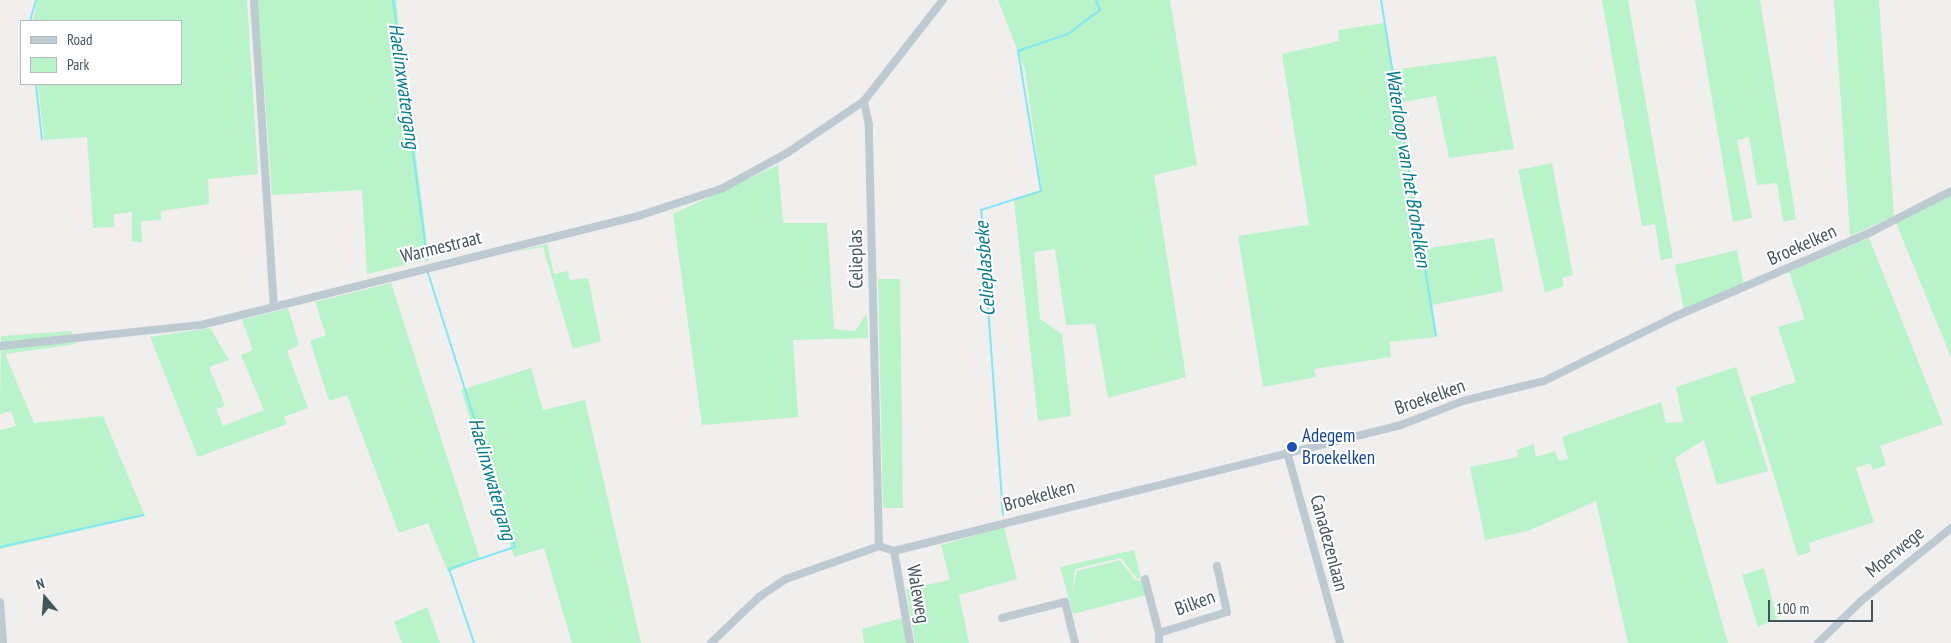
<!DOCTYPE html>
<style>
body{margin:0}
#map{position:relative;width:1951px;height:643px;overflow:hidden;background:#f1eeee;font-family:"PT Sans Narrow",sans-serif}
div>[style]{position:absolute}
.green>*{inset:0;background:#b8f3c9}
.stream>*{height:2px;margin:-1px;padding:0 1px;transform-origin:1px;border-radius:1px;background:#80e7f4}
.street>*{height:8px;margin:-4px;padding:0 4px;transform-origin:4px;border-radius:4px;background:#bdcad2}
.dots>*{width:14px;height:14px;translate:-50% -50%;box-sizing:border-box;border:2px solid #fff;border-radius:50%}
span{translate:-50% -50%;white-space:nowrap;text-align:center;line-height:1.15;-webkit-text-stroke:4px #fff;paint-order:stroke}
.street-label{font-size:19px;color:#44545d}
.transit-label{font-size:19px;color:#164399}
.left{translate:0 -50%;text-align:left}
.water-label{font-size:20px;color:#047c8c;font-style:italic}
.legend{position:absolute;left:20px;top:20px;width:162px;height:65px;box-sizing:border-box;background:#fff;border:1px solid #b4bbbe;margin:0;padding:6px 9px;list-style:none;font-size:15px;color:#44545d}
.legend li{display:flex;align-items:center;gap:10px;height:25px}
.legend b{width:25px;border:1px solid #b4bbbe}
.north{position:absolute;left:20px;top:573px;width:50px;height:50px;-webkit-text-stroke:4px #fff;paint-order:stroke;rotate:342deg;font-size:14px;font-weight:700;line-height:20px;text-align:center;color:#44545d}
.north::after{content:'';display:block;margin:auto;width:18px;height:22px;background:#44545d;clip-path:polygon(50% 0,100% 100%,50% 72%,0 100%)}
.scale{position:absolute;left:1768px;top:600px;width:105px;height:22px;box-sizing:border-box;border:2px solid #44545d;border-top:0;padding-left:6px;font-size:15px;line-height:18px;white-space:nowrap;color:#44545d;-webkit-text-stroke:4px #fff;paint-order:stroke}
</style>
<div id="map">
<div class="green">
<i style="clip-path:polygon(37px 0,247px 0,258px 174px,208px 179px,209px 204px,161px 211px,161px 220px,141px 221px,142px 242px,132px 242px,132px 212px,114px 214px,114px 227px,93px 228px,87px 137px,44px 140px,38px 84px,181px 84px,181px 21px,33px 21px)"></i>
<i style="clip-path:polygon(258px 0,396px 0,429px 259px,367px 274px,362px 190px,272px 195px)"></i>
<i style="clip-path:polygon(998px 0,1170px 0,1197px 165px,1154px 175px,1186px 377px,1108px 398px,1095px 324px,1066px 325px,1055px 249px,1034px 252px,1040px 319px,1062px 334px,1071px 416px,1038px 421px,1014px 200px,1042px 191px,1025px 70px)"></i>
<i style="clip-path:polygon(1602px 0,1628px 0,1673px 258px,1661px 260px,1655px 224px,1642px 226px)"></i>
<i style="clip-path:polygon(1695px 0,1760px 0,1796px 219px,1783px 222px,1777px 183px,1757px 185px,1749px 137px,1737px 140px,1752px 218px,1733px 222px)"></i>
<i style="clip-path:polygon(1834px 0,1879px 0,1894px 216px,1850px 236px)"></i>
<i style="clip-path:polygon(1384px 23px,1392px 70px,1496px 56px,1514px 149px,1449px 158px,1436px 96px,1398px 103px,1423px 249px,1494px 238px,1503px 291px,1432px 305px,1437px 337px,1389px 342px,1391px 357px,1314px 369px,1316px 377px,1263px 387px,1238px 236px,1309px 225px,1282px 54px,1339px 41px,1338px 30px)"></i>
<i style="clip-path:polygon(1552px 163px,1573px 275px,1562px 278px,1564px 286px,1545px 293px,1518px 170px)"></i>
<i style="clip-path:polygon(778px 165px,783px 223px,827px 223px,834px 329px,855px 331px,867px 313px,868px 338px,793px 340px,798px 417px,702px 425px,673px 214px)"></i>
<i style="clip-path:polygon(1951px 194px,1951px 357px,1896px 223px)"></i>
<i style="clip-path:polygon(1869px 238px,1943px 424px,1880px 446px,1886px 465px,1873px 470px,1870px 463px,1856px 468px,1874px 522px,1809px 543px,1811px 552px,1798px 556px,1750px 397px,1796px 382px,1778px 327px,1805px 319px,1789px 272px)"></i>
<i style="clip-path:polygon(547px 244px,554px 274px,568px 271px,570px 280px,588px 278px,601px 341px,573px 349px,543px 247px,508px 253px)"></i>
<i style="clip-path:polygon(1737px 250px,1744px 285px,1684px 311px,1675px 265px)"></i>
<i style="clip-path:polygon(878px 279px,900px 279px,903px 508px,883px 508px)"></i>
<i style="clip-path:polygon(391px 283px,480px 559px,448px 572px,428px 523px,399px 533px,347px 395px,329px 401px,310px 341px,326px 335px,315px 302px)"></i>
<i style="clip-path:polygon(288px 308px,299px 345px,287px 351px,308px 408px,284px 417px,287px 424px,198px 457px,150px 337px,210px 328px,229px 360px,209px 367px,225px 406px,216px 409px,223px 426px,264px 410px,241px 355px,253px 350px,242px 320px)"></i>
<i style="clip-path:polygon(71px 331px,76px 344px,5px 354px,34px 423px,103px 416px,145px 516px,0 549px,0 430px,16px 426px,11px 411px,0 414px,1px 336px)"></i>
<i style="clip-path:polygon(1736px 367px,1768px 471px,1717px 485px,1704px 440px,1675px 458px,1728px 643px,1628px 643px,1596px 501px,1528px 531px,1485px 540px,1470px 467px,1518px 457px,1517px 450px,1534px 444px,1536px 457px,1555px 451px,1559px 461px,1568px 459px,1562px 437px,1661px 402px,1666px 423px,1683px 422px,1676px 387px)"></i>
<i style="clip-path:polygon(531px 368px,543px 410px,585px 400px,641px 643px,572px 643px,544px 548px,514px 557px,461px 390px)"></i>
<i style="clip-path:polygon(1004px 527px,1017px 579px,959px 595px,969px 643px,915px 643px,906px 589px,950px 580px,941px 545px)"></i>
<i style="clip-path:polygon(1134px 550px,1141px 578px,1137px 579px,1121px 558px,1075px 569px,1072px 596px,1077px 571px,1120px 560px,1136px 581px,1142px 580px,1146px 595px,1073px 614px,1060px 567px)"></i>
<i style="clip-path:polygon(1764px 568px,1777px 618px,1758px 627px,1742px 575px)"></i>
<i style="clip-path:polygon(427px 607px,440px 643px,402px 643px,394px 622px)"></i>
<i style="clip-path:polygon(902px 618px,907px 643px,864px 643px,862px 629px)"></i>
</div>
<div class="stream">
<i style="left:393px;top:0;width:262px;rotate:82.5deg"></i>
<i style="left:1381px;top:0;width:340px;rotate:80.7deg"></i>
<i style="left:30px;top:21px;width:22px;rotate:-74deg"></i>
<i style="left:36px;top:84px;width:56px;rotate:83.9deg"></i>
<i style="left:428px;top:273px;width:287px;rotate:72.4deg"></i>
<i style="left:515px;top:547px;width:70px;rotate:161.6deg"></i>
<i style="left:449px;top:569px;width:78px;rotate:71.3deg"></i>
<i style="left:1003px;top:515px;width:306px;rotate:-94.1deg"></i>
<i style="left:981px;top:210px;width:63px;rotate:-17.6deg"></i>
<i style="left:1041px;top:191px;width:142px;rotate:-99.3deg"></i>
<i style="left:1018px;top:51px;width:53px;rotate:-18.8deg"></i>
<i style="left:1068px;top:34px;width:40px;rotate:-37deg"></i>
<i style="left:1100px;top:10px;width:11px;rotate:-112deg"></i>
<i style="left:0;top:547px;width:147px;rotate:-12.6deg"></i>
</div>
<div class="street">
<i style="left:254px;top:0;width:307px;rotate:86.3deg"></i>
<i style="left:0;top:346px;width:202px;rotate:-6deg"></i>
<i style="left:201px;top:325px;width:450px;rotate:-14deg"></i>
<i style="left:638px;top:216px;width:89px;rotate:-18.2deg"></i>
<i style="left:723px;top:188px;width:73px;rotate:-28.7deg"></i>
<i style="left:787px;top:153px;width:93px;rotate:-34deg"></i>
<i style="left:1287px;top:452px;width:198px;rotate:74.5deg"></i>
<i style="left:879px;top:546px;width:421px;rotate:-91.4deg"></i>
<i style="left:869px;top:125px;width:25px;rotate:-102deg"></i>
<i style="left:864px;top:101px;width:128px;rotate:-52deg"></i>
<i style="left:894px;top:551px;width:93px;rotate:80.1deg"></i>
<i style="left:1145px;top:579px;width:56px;rotate:75.5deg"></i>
<i style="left:0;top:602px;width:41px;rotate:85.8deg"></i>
<i style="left:1002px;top:618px;width:65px;rotate:-14.3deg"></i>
<i style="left:1065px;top:602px;width:42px;rotate:76.3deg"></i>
<i style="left:711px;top:643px;width:66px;rotate:-43.8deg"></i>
<i style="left:759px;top:597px;width:32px;rotate:-34deg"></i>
<i style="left:786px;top:579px;width:99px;rotate:-19.5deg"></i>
<i style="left:879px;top:546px;width:16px;rotate:18deg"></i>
<i style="left:894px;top:551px;width:522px;rotate:-13.96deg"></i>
<i style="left:1401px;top:425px;width:66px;rotate:-21.2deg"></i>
<i style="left:1463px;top:401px;width:83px;rotate:-13.9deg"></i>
<i style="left:1544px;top:381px;width:145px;rotate:-26.2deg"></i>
<i style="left:1674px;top:317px;width:215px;rotate:-23.3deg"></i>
<i style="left:1871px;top:232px;width:90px;rotate:-27.1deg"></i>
<i style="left:1159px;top:643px;width:10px;rotate:-90deg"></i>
<i style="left:1159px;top:633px;width:71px;rotate:-17.2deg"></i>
<i style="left:1227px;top:612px;width:47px;rotate:-102.3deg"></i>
<i style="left:1818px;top:643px;width:60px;rotate:-44.3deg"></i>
<i style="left:1861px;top:601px;width:116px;rotate:-39deg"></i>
</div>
<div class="dots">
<i style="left:1292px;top:447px;background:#1a4fb4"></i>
</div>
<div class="street-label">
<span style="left:1802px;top:245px;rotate:-24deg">Broekelken</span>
<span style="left:441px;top:247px;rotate:-14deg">Warmestraat</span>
<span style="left:856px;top:259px;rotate:-91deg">Celieplas</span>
<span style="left:1430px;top:397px;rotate:-19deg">Broekelken</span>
<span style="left:1039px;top:496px;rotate:-15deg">Broekelken</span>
<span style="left:1329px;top:543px;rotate:75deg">Canadezenlaan</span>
<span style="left:1895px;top:552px;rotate:-39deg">Moerwege</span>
<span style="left:918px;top:594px;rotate:80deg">Waleweg</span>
<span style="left:1195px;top:603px;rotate:-20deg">Bilken</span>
</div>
<div class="transit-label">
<span class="left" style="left:1302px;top:447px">Adegem<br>Broekelken</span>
</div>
<div class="water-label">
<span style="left:404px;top:86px;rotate:82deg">Haelinxwatergang</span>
<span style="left:1408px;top:168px;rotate:81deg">Waterloop van het Brohelken</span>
<span style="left:985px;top:269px;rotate:-94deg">Celieplasbeke</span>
<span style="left:492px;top:479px;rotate:74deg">Haelinxwatergang</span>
</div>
<ul class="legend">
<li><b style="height:6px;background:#bdcad2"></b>Road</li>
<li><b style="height:14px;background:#b8f3c9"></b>Park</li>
</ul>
<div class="north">N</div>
<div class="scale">100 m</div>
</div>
